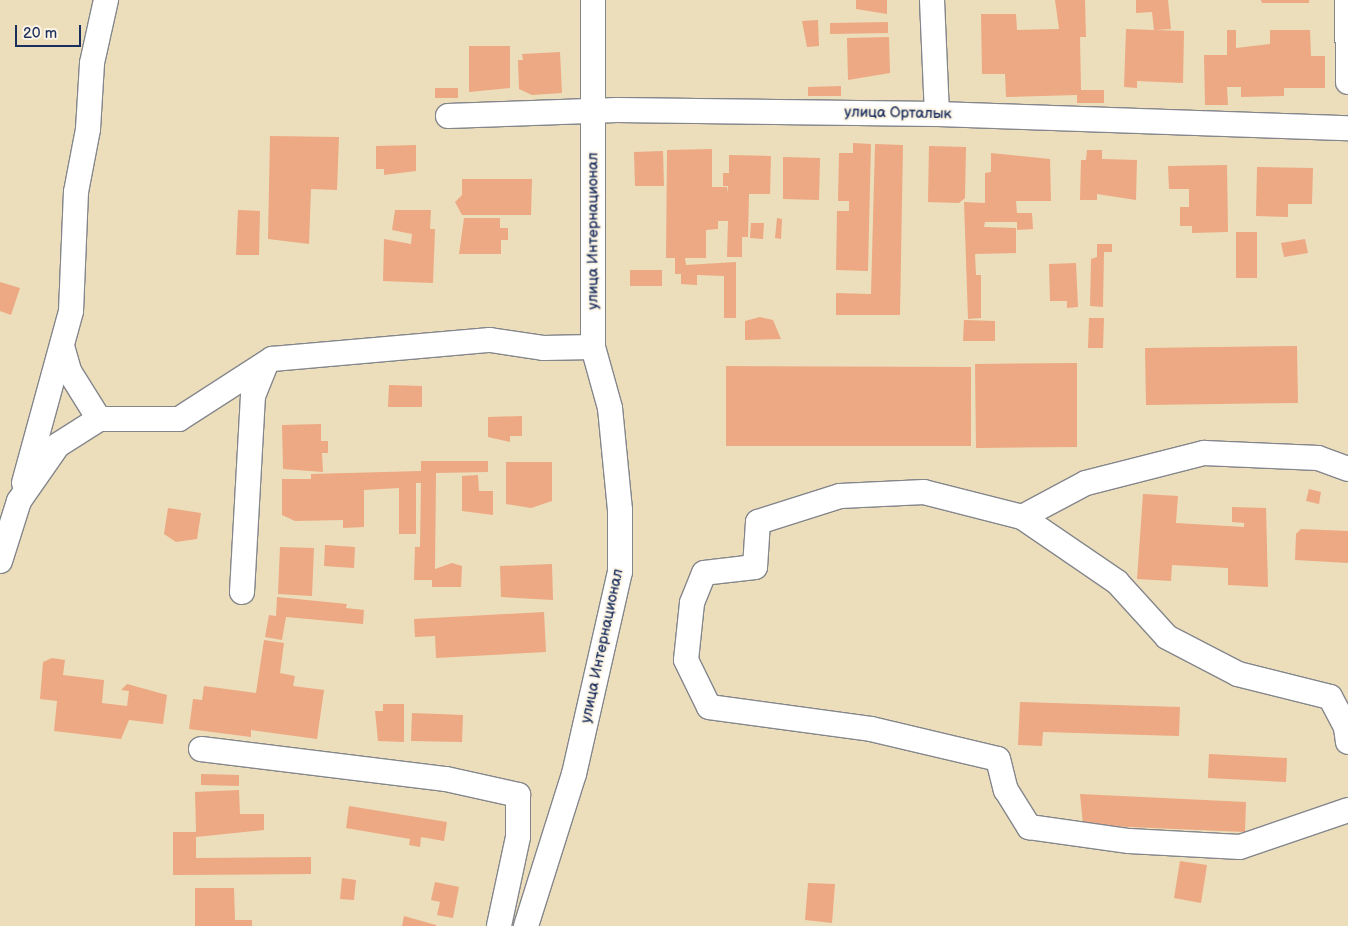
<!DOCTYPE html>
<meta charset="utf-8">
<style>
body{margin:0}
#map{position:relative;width:1348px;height:926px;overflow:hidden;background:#ecdeba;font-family:"Balsamiq Sans",sans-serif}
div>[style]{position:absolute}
.building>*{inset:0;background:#eda884}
.roads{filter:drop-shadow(1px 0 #84868c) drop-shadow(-1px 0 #84868c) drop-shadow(0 1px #84868c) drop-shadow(0 -1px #84868c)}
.minor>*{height:24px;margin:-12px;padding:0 12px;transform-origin:12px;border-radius:12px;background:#fff}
span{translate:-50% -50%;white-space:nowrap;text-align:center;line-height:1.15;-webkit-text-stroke:4px #fcf5e5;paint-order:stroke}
.street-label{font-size:15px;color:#1b2f5e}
.scale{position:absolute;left:15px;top:25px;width:66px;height:22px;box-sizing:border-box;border:2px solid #1b2f5e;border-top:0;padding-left:6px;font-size:15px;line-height:18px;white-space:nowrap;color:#1b2f5e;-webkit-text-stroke:4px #fcf5e5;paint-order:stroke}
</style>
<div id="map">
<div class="building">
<i style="clip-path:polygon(856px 0,887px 0,887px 14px,856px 9px)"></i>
<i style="clip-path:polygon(1055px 0,1085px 0,1086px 37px,1080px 37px,1081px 90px,1104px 90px,1104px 103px,1077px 103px,1077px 95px,1006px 97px,1005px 74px,982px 74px,981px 14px,1016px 14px,1017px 30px,1059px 29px)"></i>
<i style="clip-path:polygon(1136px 0,1168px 0,1171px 29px,1155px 30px,1184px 31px,1183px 83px,1137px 81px,1137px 88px,1124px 87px,1126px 29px,1154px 30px,1152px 12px,1136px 13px)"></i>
<i style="clip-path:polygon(1261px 0,1309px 0,1309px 3px,1262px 3px)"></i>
<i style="clip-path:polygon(818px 20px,819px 46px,807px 47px,802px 21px)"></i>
<i style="clip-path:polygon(888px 22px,888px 33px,830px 34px,830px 23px)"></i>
<i style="clip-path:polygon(1227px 30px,1236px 30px,1236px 48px,1270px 44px,1270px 30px,1310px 30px,1311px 56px,1325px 56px,1325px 88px,1284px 88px,1284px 96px,1241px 97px,1241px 87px,1227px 87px,1228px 105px,1205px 105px,1204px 55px,1227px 55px)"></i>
<i style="clip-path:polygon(889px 37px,890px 73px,848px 80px,847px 38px)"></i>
<i style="clip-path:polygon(469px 46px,510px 46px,510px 88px,469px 92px)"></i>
<i style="clip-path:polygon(560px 52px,562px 93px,532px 95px,519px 89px,518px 60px,523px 60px,522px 54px)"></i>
<i style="clip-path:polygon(841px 86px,841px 96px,808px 96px,808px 87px)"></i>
<i style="clip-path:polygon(435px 88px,458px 88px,458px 98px,435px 98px)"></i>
<i style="clip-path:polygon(270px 136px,339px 137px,337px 190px,311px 189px,309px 244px,268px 239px)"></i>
<i style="clip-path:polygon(853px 143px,871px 144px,868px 271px,836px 270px,837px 211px,849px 211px,849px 201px,838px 201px,839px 153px,853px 153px)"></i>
<i style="clip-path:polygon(875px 144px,903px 145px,900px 315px,836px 315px,836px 293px,871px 294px)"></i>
<i style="clip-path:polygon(416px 145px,416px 171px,384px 175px,384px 169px,376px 169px,376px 146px)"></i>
<i style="clip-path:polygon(929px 146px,966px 147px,965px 198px,959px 203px,928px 202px)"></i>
<i style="clip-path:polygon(712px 149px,712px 187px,727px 187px,728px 193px,728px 186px,723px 186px,723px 173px,729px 173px,729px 155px,771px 156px,770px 194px,749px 194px,748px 237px,742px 237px,742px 257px,727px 257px,728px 221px,718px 221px,718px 229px,706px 230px,706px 258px,685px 258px,686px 265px,736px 262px,736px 318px,724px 318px,724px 276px,697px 275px,697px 285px,681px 284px,681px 274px,675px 274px,675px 258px,666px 258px,667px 150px)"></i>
<i style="clip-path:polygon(1087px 150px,1102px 150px,1102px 159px,1137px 160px,1136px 200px,1097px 194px,1097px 200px,1080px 200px,1081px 160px,1086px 160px)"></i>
<i style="clip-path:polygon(663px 151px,664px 186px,635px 186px,634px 152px)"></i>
<i style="clip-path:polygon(991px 153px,1050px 159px,1051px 201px,1016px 201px,1017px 213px,1032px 213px,1033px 229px,1017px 230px,1017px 222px,985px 222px,984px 227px,1016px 228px,1016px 253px,975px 254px,976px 275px,981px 275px,981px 318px,968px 319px,964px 202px,985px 203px,985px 173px,991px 172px)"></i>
<i style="clip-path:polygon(783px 157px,820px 158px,819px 200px,783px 199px)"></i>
<i style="clip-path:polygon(1227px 165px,1228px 232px,1192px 233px,1192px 226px,1180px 226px,1180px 207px,1189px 207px,1189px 189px,1169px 189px,1168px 166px)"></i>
<i style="clip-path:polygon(1257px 167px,1313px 168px,1312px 204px,1288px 204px,1288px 217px,1256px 216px)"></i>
<i style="clip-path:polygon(462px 179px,532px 179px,531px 215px,462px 215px,455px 202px,462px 195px)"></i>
<i style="clip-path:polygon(238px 210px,260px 211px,259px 255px,236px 255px)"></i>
<i style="clip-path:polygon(395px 210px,431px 210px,430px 229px,435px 229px,433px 283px,383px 281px,384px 239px,411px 244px,412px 234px,392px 230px)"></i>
<i style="clip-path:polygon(464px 218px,500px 218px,500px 228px,508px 228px,508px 240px,501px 240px,501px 254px,459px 254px)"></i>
<i style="clip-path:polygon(777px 218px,782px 219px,781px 239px,775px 238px)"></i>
<i style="clip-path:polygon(751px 223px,764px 223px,763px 239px,750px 238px)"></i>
<i style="clip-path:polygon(1236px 232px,1257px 232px,1257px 278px,1236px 278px)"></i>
<i style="clip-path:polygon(1305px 239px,1308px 253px,1284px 257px,1281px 243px)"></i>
<i style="clip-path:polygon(1097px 244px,1112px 244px,1112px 252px,1104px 252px,1103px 307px,1090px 306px,1091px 259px,1097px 257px)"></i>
<i style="clip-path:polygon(1076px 263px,1078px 307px,1067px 308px,1067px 301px,1050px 301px,1049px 264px)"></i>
<i style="clip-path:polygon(630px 270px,662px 270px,662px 286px,630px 286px)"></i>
<i style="clip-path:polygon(0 282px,20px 288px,11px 315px,0 311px)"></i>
<i style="clip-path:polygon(760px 317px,773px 320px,781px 339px,745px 340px,745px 321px)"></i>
<i style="clip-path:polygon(1089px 318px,1104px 318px,1103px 348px,1088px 348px)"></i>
<i style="clip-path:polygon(964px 320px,995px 321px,995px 341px,963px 341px)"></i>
<i style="clip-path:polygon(1297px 346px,1298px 403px,1146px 405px,1145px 348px)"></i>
<i style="clip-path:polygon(1077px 363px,1077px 447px,976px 448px,975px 364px)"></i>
<i style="clip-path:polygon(726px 366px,971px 367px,971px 446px,726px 446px)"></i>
<i style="clip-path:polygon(389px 385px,422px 386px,422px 407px,388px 407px)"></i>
<i style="clip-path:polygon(522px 416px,522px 436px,510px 436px,510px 442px,488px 437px,488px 417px)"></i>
<i style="clip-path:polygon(321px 424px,321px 441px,328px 441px,328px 453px,322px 453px,323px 472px,283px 469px,282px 425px)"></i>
<i style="clip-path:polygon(421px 461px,488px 461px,488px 472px,436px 473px,435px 569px,452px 563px,462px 566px,461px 587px,432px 587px,432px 580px,414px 580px,415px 547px,420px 547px,421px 483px,416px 483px,416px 534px,399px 534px,399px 488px,364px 490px,364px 527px,343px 528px,343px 520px,295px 521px,282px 515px,282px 479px,311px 479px,311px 474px,421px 471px)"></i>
<i style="clip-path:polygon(506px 462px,552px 462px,552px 501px,531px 508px,506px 504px)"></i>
<i style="clip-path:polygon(478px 475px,479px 491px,493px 491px,493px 515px,462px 511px,462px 476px)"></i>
<i style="clip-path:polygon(1309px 489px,1321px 492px,1319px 504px,1306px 501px)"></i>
<i style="clip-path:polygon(1143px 494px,1178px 496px,1176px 523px,1244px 527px,1244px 523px,1232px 522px,1232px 507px,1266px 508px,1268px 587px,1228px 585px,1228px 568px,1172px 565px,1171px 581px,1137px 579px)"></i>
<i style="clip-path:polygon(168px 508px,201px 513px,197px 539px,176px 542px,164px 534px)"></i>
<i style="clip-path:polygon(1301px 529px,1348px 531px,1348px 563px,1295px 560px,1296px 534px)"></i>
<i style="clip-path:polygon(325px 545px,355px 547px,354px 568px,324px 566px)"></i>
<i style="clip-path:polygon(280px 547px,314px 548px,312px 596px,278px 594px)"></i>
<i style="clip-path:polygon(552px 564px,553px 600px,501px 597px,500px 566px)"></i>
<i style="clip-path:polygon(277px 597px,347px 604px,346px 608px,364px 610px,363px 624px,286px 617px,282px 640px,265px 637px,269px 615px,276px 616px)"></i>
<i style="clip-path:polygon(544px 612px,546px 652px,436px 658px,435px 636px,415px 637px,414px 619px)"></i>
<i style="clip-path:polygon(264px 640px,284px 643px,280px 673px,295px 676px,293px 686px,324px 690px,317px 739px,251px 730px,251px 737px,189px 729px,193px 699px,202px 700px,204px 686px,256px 693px)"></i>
<i style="clip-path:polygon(52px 658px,65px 660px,63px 675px,104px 680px,102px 703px,127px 706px,129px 691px,121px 690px,127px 684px,167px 695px,163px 724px,129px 720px,121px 739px,54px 731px,57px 701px,40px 699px,43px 662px)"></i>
<i style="clip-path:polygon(1020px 702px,1180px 707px,1179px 736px,1043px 732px,1042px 746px,1018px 745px)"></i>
<i style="clip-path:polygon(383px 704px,404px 704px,404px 742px,378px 741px,375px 711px,383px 711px)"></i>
<i style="clip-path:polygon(412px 713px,463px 715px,462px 742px,411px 741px)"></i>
<i style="clip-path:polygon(1209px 754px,1287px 758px,1286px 782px,1208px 778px)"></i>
<i style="clip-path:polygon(201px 774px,239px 775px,239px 786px,201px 785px)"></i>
<i style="clip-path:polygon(239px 790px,240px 814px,264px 814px,264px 830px,196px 837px,196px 858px,311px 857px,311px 874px,173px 875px,173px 832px,196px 832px,195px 792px)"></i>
<i style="clip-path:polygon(1080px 794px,1246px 802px,1245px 832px,1083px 825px)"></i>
<i style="clip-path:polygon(349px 806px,447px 822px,444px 841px,421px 837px,420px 847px,409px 845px,410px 839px,346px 828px)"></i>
<i style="clip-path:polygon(1180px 861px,1207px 865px,1201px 903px,1174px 898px)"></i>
<i style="clip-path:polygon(342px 878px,356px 880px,354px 900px,340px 899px)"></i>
<i style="clip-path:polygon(435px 882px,459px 887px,453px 918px,437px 915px,440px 902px,431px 900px)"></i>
<i style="clip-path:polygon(808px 883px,835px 884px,832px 923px,805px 920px)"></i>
<i style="clip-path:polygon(195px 888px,234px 888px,235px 920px,252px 920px,252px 926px,195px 926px)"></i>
<i style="clip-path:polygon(404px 916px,436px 925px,436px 926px,402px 926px)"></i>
</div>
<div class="roads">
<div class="minor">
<i style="left:932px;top:0;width:114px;rotate:87.5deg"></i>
<i style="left:1347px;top:0;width:82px;rotate:89.3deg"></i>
<i style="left:448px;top:116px;width:169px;rotate:-2deg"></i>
<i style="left:617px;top:110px;width:320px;rotate:0.7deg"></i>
<i style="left:937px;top:114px;width:411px;rotate:2deg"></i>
<i style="left:62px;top:346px;width:26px;rotate:74deg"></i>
<i style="left:69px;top:371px;width:57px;rotate:58deg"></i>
<i style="left:24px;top:483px;width:178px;rotate:-74.7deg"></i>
<i style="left:71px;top:311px;width:119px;rotate:-87.6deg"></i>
<i style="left:76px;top:192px;width:64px;rotate:-79.2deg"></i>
<i style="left:88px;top:129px;width:66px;rotate:-86.5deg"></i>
<i style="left:92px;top:63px;width:65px;rotate:-77.5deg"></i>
<i style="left:1022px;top:517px;width:72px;rotate:-28deg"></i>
<i style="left:1086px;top:483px;width:122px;rotate:-14.3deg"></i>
<i style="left:1204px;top:453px;width:114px;rotate:2.5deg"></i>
<i style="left:1318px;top:458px;width:32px;rotate:20deg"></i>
<i style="left:0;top:561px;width:63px;rotate:-72.4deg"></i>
<i style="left:19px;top:501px;width:68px;rotate:-55.1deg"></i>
<i style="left:58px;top:445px;width:49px;rotate:-32.4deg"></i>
<i style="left:99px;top:419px;width:80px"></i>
<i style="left:179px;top:419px;width:111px;rotate:-32.8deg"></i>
<i style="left:272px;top:359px;width:219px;rotate:-5deg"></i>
<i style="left:490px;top:340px;width:55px;rotate:8.4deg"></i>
<i style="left:544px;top:348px;width:49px;rotate:-1.2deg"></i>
<i style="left:242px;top:592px;width:196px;rotate:-86.8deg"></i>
<i style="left:253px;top:396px;width:35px;rotate:-68deg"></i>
<i style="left:1348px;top:742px;width:15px;rotate:-98deg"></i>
<i style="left:1346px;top:727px;width:34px;rotate:-118deg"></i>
<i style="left:1330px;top:697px;width:95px;rotate:-166deg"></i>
<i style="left:1238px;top:674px;width:80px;rotate:-152.5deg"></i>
<i style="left:1167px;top:637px;width:74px;rotate:-132.3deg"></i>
<i style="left:1117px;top:582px;width:115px;rotate:-145.6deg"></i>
<i style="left:1022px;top:517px;width:101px;rotate:-165.7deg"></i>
<i style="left:924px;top:492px;width:84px;rotate:177.3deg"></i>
<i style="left:840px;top:496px;width:86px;rotate:162.4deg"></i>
<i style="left:758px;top:522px;width:45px;rotate:93.8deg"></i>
<i style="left:755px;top:567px;width:51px;rotate:173.3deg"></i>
<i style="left:704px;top:573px;width:32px;rotate:112deg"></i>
<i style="left:692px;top:603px;width:57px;rotate:96deg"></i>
<i style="left:686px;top:660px;width:52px;rotate:63.9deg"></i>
<i style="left:709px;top:707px;width:163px;rotate:7.7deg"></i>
<i style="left:871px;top:729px;width:130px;rotate:13.3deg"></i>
<i style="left:998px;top:759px;width:32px;rotate:76deg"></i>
<i style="left:1006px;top:790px;width:44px;rotate:58.1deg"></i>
<i style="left:1029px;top:827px;width:101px;rotate:8deg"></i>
<i style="left:1129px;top:841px;width:111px;rotate:3.1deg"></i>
<i style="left:1240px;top:847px;width:114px;rotate:-18.9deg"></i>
<i style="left:201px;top:749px;width:247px;rotate:7deg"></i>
<i style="left:446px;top:779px;width:74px;rotate:12.5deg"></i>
<i style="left:518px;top:795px;width:42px;rotate:90deg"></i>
<i style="left:518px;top:837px;width:91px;rotate:102.1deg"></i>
<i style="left:526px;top:926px;width:159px;rotate:-72.5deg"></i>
<i style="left:574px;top:774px;width:207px;rotate:-77.2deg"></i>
<i style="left:620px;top:572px;width:62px;rotate:-90deg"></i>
<i style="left:620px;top:510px;width:102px;rotate:-95.6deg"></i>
<i style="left:610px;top:408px;width:63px;rotate:-105.6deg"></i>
<i style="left:593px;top:347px;width:347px;rotate:-90deg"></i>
</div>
</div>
<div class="street-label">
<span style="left:898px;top:113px;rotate:1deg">улица Орталык</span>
<span style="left:593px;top:231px;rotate:-90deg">улица Интернационал</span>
<span style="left:602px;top:646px;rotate:-78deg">улица Интернационал</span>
</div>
<div class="scale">20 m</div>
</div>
